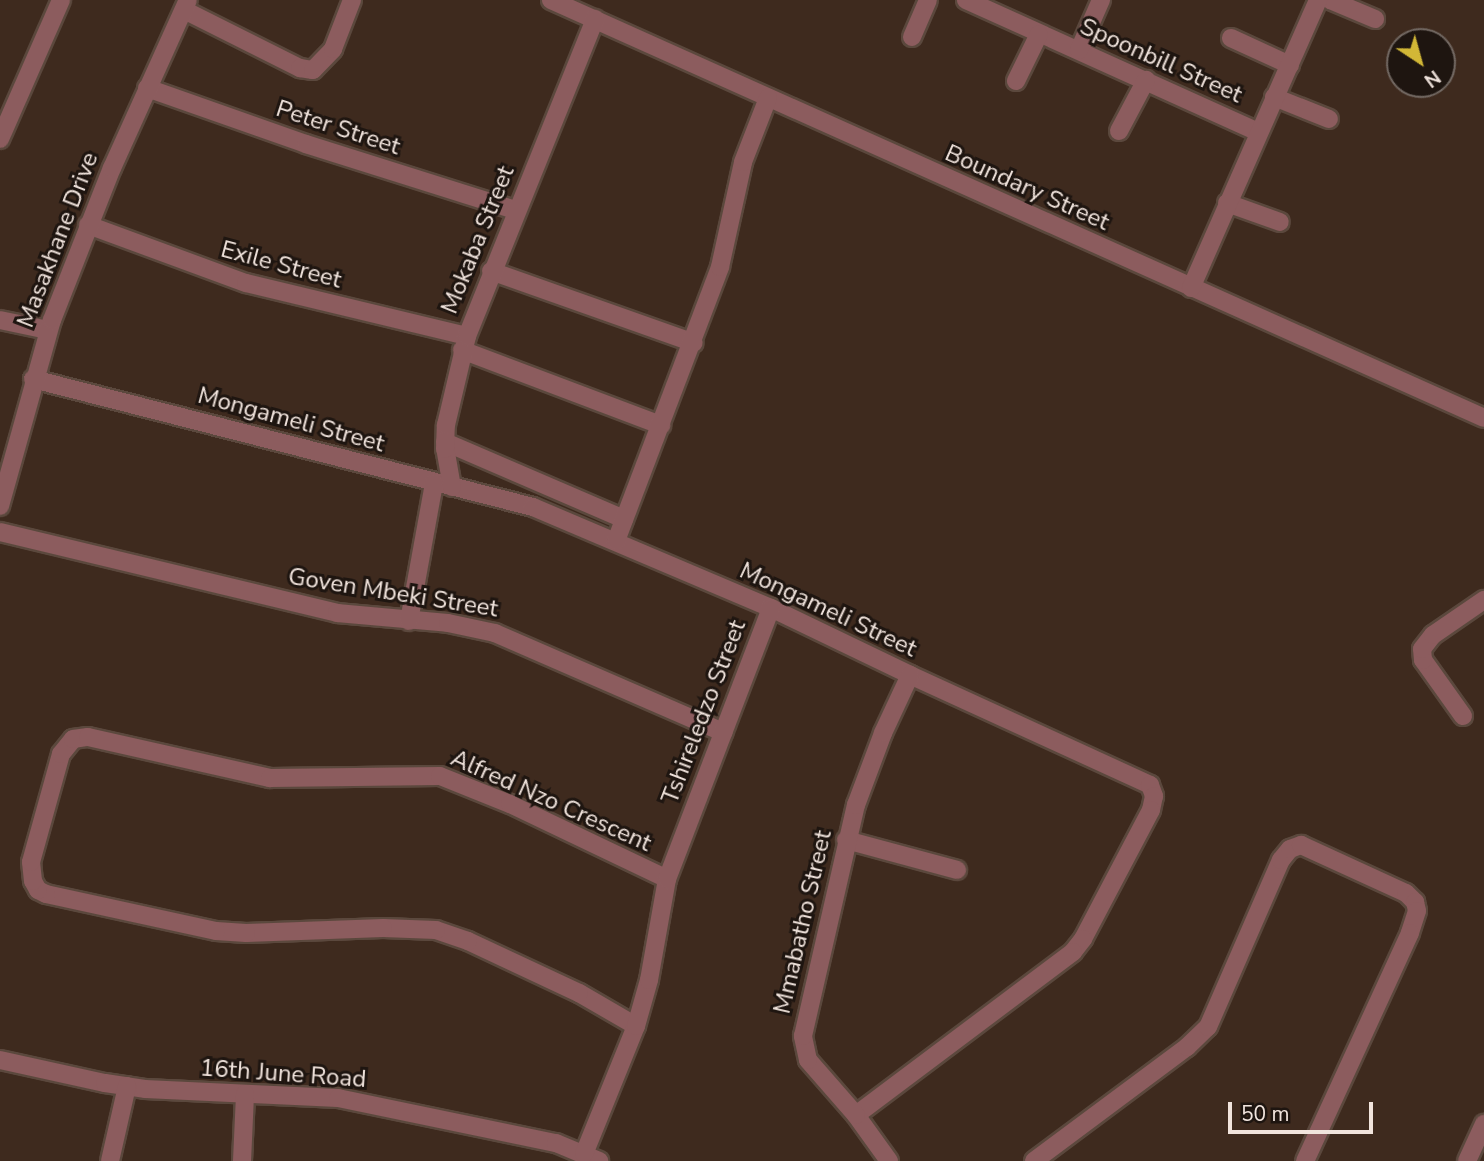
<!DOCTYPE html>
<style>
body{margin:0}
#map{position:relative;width:1484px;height:1161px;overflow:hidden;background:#3e2a1e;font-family:"Nunito Sans",sans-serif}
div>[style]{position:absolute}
.roads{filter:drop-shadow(2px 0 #5b483d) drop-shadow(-2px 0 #5b483d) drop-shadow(0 2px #5b483d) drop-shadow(0 -2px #5b483d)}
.minor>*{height:18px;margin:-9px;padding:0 9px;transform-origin:9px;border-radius:9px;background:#8c5c5e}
span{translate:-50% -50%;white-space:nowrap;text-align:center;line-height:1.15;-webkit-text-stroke:6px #1e1510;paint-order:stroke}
.street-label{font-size:24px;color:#f1e4dd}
.north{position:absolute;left:1386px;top:28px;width:70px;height:70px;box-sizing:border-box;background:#1e1510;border:2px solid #726862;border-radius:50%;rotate:144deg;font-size:19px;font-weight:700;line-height:28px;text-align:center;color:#f1e4dd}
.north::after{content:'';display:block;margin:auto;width:24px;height:32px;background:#d2b736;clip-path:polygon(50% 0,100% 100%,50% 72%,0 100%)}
.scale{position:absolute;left:1228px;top:1102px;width:145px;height:32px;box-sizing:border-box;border:4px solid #f1e4dd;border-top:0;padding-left:9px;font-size:21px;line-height:24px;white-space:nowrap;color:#f1e4dd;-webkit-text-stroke:5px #1e1510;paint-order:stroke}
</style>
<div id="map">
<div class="roads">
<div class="minor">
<i style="left:551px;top:0;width:1022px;rotate:24.13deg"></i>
<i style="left:966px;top:0;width:320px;rotate:24.3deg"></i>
<i style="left:1330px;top:0;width:49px;rotate:22.9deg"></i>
<i style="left:184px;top:10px;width:130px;rotate:26.6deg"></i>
<i style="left:300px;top:68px;width:13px;rotate:9deg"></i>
<i style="left:313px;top:70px;width:29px;rotate:-46deg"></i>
<i style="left:333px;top:49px;width:53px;rotate:-68.8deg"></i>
<i style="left:912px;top:37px;width:40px;rotate:-66.6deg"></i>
<i style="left:1231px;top:38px;width:65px;rotate:24.6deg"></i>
<i style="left:1079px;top:50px;width:55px;rotate:-66.3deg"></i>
<i style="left:1016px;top:81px;width:52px;rotate:-63.9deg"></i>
<i style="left:147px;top:88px;width:169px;rotate:19.4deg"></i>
<i style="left:306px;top:144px;width:219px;rotate:17.5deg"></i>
<i style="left:1274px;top:97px;width:59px;rotate:21.8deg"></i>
<i style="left:1119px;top:131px;width:58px;rotate:-62.1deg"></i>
<i style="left:0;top:139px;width:152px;rotate:-66.3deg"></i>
<i style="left:1227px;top:203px;width:56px;rotate:19.7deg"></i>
<i style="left:88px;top:225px;width:168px;rotate:20.2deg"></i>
<i style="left:246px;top:283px;width:227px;rotate:13.5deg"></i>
<i style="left:491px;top:271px;width:215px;rotate:19.5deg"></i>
<i style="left:1191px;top:288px;width:315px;rotate:-66.2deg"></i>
<i style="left:0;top:320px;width:49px;rotate:11.8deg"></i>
<i style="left:462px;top:350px;width:213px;rotate:20.7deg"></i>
<i style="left:33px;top:379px;width:516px;rotate:14.36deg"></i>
<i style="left:533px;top:507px;width:259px;rotate:23deg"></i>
<i style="left:771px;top:608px;width:154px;rotate:25.7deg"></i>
<i style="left:910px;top:675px;width:264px;rotate:24.6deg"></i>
<i style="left:1150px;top:785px;width:12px;rotate:70deg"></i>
<i style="left:1154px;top:796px;width:14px;rotate:102deg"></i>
<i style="left:1151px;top:810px;width:146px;rotate:117.8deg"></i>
<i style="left:1083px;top:939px;width:16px;rotate:128deg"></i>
<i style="left:1073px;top:952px;width:271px;rotate:143.1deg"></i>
<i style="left:445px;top:442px;width:195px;rotate:23.3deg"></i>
<i style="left:452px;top:487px;width:39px;rotate:-100deg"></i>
<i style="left:445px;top:449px;width:24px;rotate:-88deg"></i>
<i style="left:446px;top:425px;width:91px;rotate:-76.7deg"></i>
<i style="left:467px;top:336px;width:342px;rotate:-68deg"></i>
<i style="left:0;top:506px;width:193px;rotate:-74.4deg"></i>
<i style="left:52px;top:320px;width:163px;rotate:-68.5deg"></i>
<i style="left:112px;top:168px;width:184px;rotate:-65.7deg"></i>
<i style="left:0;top:532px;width:347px;rotate:13.5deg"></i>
<i style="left:337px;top:613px;width:111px;rotate:5.1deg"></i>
<i style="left:448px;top:623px;width:48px;rotate:12deg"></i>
<i style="left:495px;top:633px;width:249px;rotate:23.5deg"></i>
<i style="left:616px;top:541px;width:293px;rotate:-69.2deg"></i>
<i style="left:720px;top:267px;width:107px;rotate:-77.6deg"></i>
<i style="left:743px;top:162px;width:69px;rotate:-68.7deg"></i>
<i style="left:409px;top:621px;width:140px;rotate:-79.7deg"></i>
<i style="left:1463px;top:716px;width:69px;rotate:-125.5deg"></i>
<i style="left:1423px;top:660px;width:11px;rotate:-95deg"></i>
<i style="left:1422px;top:649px;width:18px;rotate:-52deg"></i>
<i style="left:1433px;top:635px;width:62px;rotate:-34.5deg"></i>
<i style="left:846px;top:840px;width:115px;rotate:15.1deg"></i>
<i style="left:636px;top:1026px;width:66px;rotate:-149.9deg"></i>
<i style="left:579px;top:993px;width:123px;rotate:-154.9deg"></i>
<i style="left:468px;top:941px;width:34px;rotate:-161deg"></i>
<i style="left:436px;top:930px;width:53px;rotate:-177.8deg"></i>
<i style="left:383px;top:928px;width:137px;rotate:177.9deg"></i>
<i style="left:246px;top:933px;width:30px;rotate:-176deg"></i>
<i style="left:216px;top:931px;width:174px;rotate:-167.7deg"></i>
<i style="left:46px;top:894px;width:9px;rotate:-153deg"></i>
<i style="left:38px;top:890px;width:10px;rotate:-119deg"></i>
<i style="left:33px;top:881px;width:19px;rotate:-96deg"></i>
<i style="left:31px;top:862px;width:112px;rotate:-74.5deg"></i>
<i style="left:61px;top:754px;width:19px;rotate:-51deg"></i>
<i style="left:73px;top:739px;width:15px;rotate:-8deg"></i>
<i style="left:88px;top:737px;width:187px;rotate:12.7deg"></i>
<i style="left:270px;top:778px;width:170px;rotate:-0.7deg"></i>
<i style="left:440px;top:776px;width:75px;rotate:21.8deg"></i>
<i style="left:510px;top:804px;width:174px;rotate:25.5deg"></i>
<i style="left:0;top:1060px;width:107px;rotate:12.4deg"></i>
<i style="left:105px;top:1083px;width:40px;rotate:8.5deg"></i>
<i style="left:145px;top:1089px;width:193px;rotate:2.7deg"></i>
<i style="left:338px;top:1098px;width:223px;rotate:11.7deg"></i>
<i style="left:556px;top:1143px;width:47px;rotate:22.7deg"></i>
<i style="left:584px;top:1154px;width:138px;rotate:-67.9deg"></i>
<i style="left:636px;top:1026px;width:48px;rotate:-74.2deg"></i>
<i style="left:649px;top:980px;width:103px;rotate:-79.9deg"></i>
<i style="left:667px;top:879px;width:290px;rotate:-69deg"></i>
<i style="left:110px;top:1161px;width:77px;rotate:-77.2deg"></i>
<i style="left:242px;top:1161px;width:67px;rotate:-87.4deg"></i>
<i style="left:889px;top:1161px;width:57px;rotate:-125.7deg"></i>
<i style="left:856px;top:1115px;width:73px;rotate:-131.1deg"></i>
<i style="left:808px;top:1060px;width:25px;rotate:-102deg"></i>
<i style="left:803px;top:1036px;width:237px;rotate:-77.1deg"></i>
<i style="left:856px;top:805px;width:77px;rotate:-69.4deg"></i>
<i style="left:883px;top:733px;width:64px;rotate:-65deg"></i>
<i style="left:1034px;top:1161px;width:191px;rotate:-36.7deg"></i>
<i style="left:1187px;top:1047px;width:29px;rotate:-44deg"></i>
<i style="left:1208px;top:1027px;width:182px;rotate:-66.4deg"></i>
<i style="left:1281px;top:860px;width:14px;rotate:-51deg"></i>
<i style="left:1290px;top:849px;width:12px;rotate:-20deg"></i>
<i style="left:1301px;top:845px;width:115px;rotate:24.6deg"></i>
<i style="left:1406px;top:893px;width:13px;rotate:45deg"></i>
<i style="left:1415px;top:902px;width:9px;rotate:77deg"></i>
<i style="left:1417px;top:911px;width:23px;rotate:108deg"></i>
<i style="left:1410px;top:933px;width:251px;rotate:114.7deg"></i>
<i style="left:1467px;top:1161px;width:41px;rotate:-65.3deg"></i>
</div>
</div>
<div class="street-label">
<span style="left:1161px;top:61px;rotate:24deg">Spoonbill Street</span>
<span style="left:338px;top:128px;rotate:18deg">Peter Street</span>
<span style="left:1027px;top:188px;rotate:24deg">Boundary Street</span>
<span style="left:58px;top:240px;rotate:-69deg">Masakhane Drive</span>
<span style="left:478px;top:240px;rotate:-68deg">Mokaba Street</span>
<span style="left:281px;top:265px;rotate:15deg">Exile Street</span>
<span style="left:291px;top:420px;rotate:15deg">Mongameli Street</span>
<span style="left:393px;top:593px;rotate:9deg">Goven Mbeki Street</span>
<span style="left:828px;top:610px;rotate:25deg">Mongameli Street</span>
<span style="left:704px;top:712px;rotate:-69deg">Tshireledzo Street</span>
<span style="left:551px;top:801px;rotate:24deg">Alfred Nzo Crescent</span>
<span style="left:803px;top:922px;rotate:-77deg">Mmabatho Street</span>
<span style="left:283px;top:1074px;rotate:4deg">16th June Road</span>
</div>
<div class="north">N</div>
<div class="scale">50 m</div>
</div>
